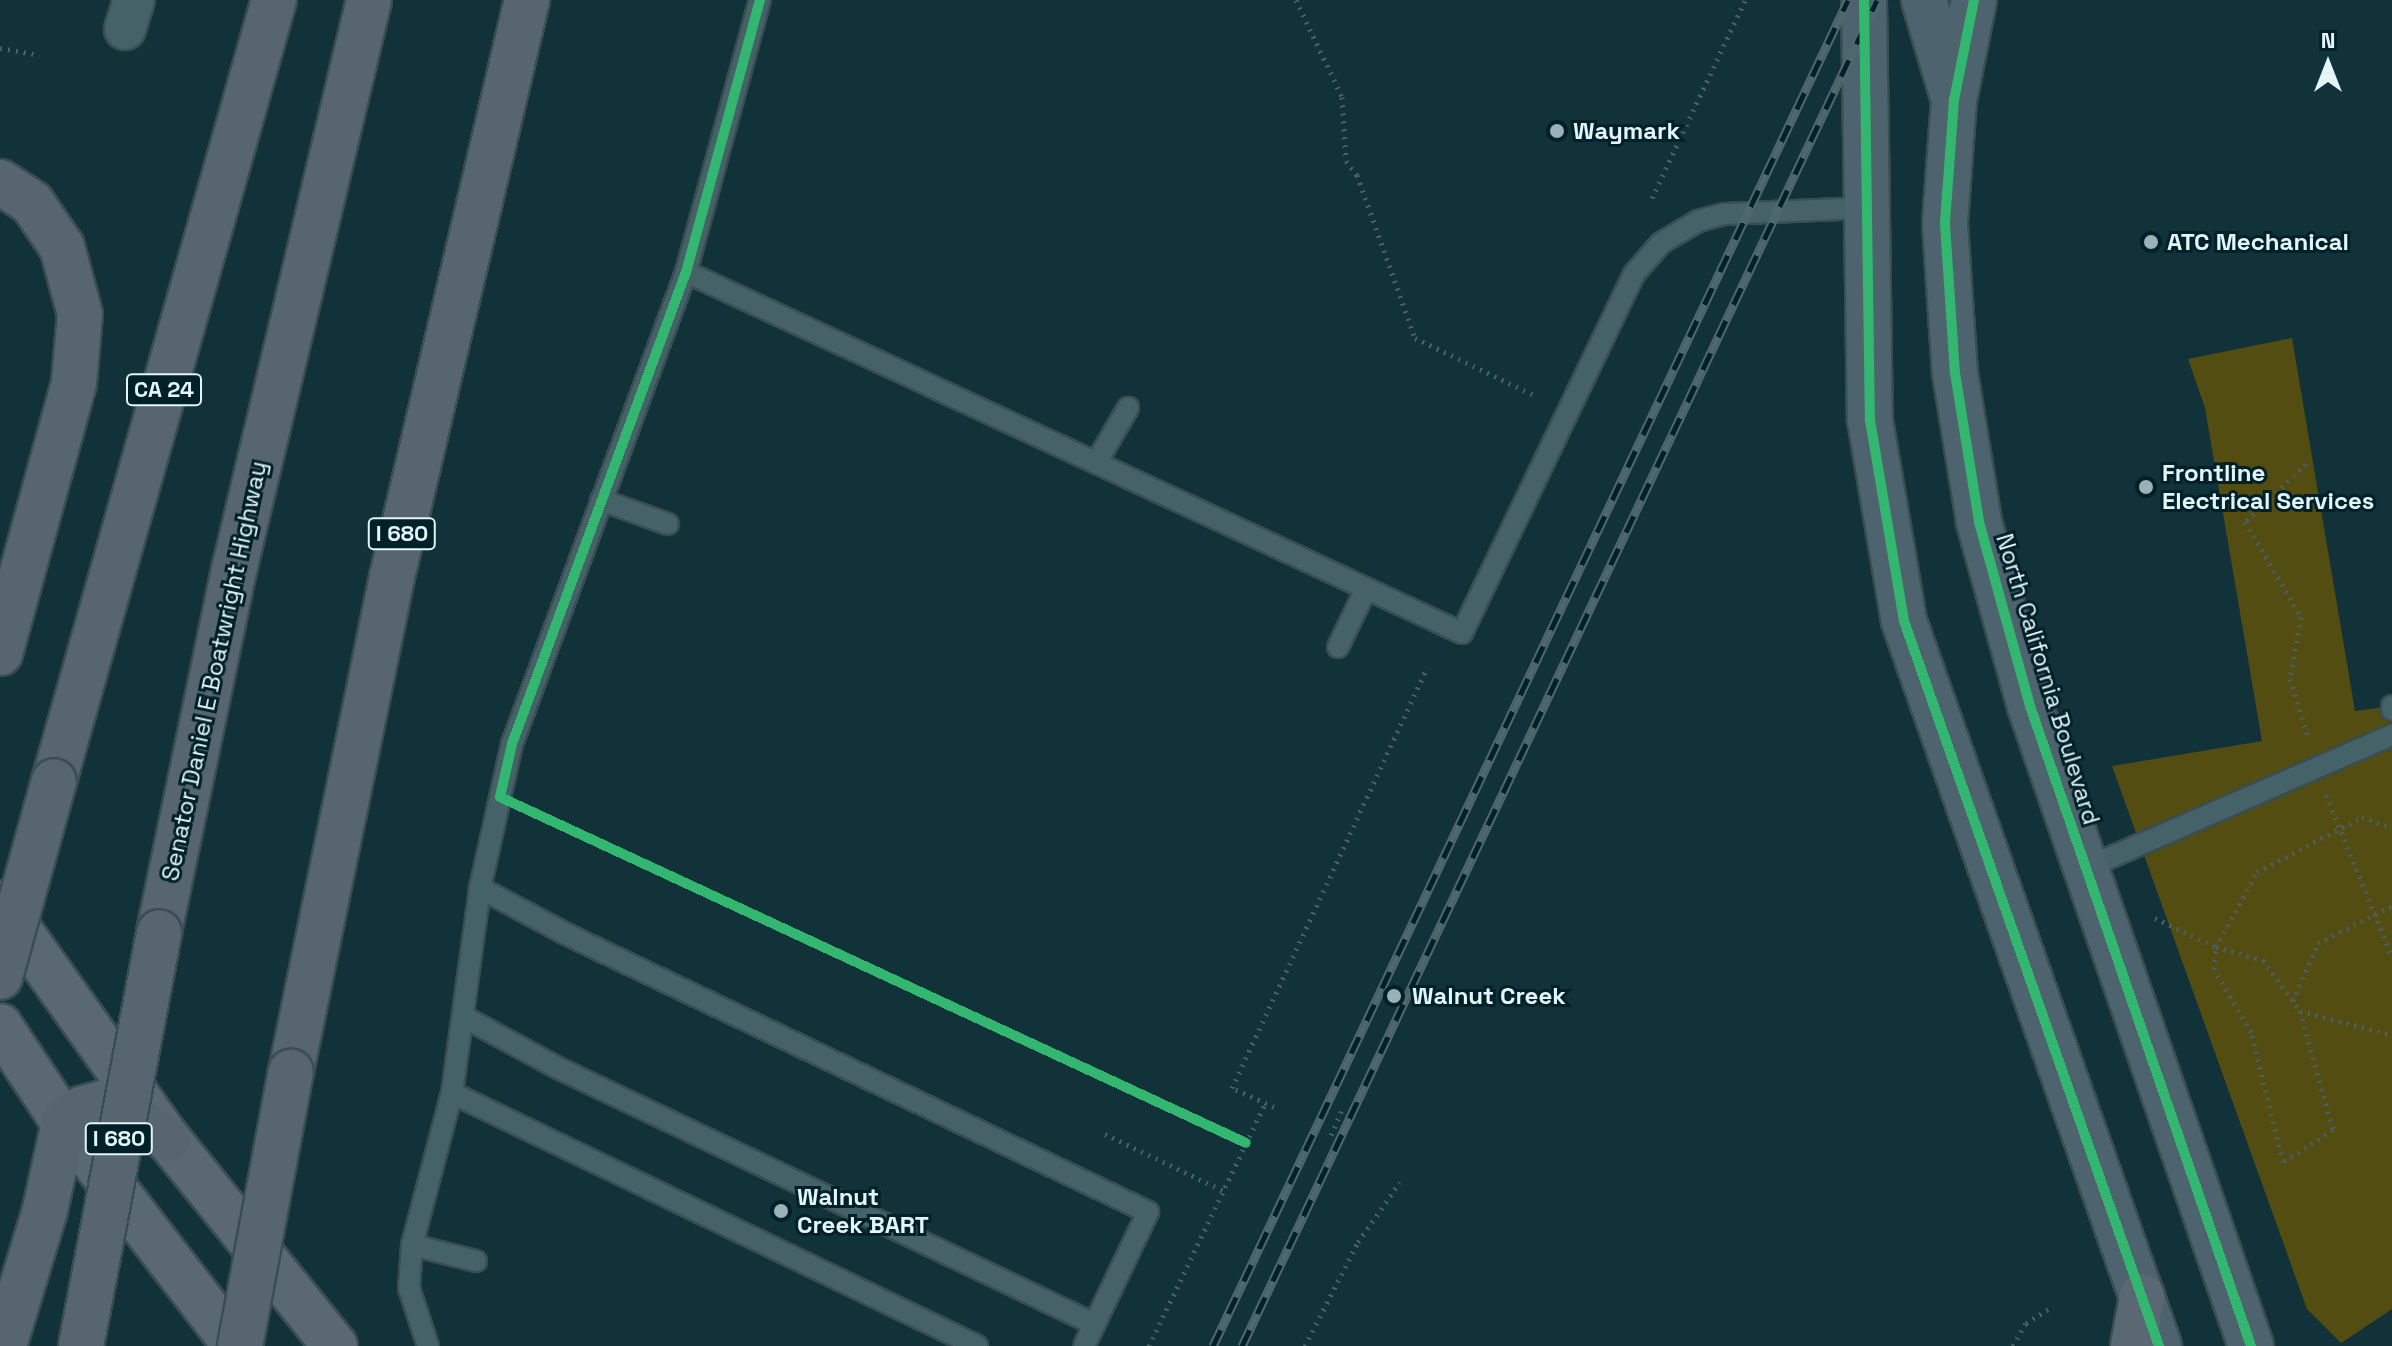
<!DOCTYPE html>
<style>
body{margin:0}
#map{position:relative;width:2392px;height:1346px;overflow:hidden;background:#113239;font-family:"Space Grotesk",sans-serif}
div>[style]{position:absolute}
.green>*{inset:0;background:#534d11}
.path>*{height:5px;margin-top:-2.5px;transform-origin:0;background:repeating-linear-gradient(90deg,#475f65 0 2px,transparent 0 8px)}
.roads{filter:drop-shadow(2px 0 #394e53) drop-shadow(-2px 0 #394e53) drop-shadow(0 2px #394e53) drop-shadow(0 -2px #394e53)}
.service>*{height:20px;margin:-10px;padding:0 10px;transform-origin:10px;border-radius:10px;background:#466269}
.minor>*{height:40px;margin:-20px;padding:0 20px;transform-origin:20px;border-radius:20px;background:#466269}
.secondary>*{height:44px;margin:-22px;padding:0 22px;transform-origin:22px;border-radius:22px;background:#4d636d}
.trunk>*{height:44px;margin:-22px;padding:0 22px;transform-origin:22px;border-radius:22px;background:#5a6874}
.motorway>*{height:44px;margin:-22px;padding:0 22px;transform-origin:22px;border-radius:22px;background:#576570}
.rail>*{height:9px;margin-top:-4.5px;transform-origin:0;background:repeating-linear-gradient(90deg,#012129 0 18px,#4f686f 0 36px);box-sizing:border-box;border-block:2px solid #4f686f}
.bridges{filter:drop-shadow(2px 0 #394e53) drop-shadow(-2px 0 #394e53) drop-shadow(0 2px #394e53) drop-shadow(0 -2px #394e53)}
.motorway-bridge>*{height:44px;margin:-22px;padding:0 22px;transform-origin:22px;border-radius:22px;background:#576570}
.cycleway>*{height:10px;margin:-5px;padding:0 5px;transform-origin:5px;border-radius:5px;background:#33b770}
.dots>*{width:22px;height:22px;translate:-50% -50%;box-sizing:border-box;border:4px solid #012129;border-radius:50%}
span{translate:-50% -50%;white-space:nowrap;text-align:center;line-height:1.15;-webkit-text-stroke:6px #012129;paint-order:stroke}
.shield-label span{padding:2px 6px;background:#012129;border:2px solid;border-radius:6px;-webkit-text-stroke-width:0}
.shield-label{font-size:22px;color:#e3f5fa;font-weight:700}
.poi-label{font-size:24px;color:#e3f5fa;font-weight:700}
.left{translate:0 -50%;text-align:left}
.street-label{font-size:24px;color:#e3f5fa}
.north{position:absolute;left:2288px;top:24px;width:80px;height:80px;-webkit-text-stroke:6px #012129;paint-order:stroke;rotate:0deg;font-size:22px;font-weight:700;line-height:32px;text-align:center;color:#e3f5fa}
.north::after{content:'';display:block;margin:auto;width:28px;height:36px;background:#e3f5fa;clip-path:polygon(50% 0,100% 100%,50% 72%,0 100%)}
</style>
<div id="map">
<div class="green">
<i style="clip-path:polygon(2292px 338px,2355px 711px,2392px 706px,2392px 1309px,2341px 1343px,2307px 1309px,2112px 766px,2262px 741px,2205px 408px,2188px 359px)"></i>
</div>
<div class="path">
<i style="left:1296px;top:0;width:107px;rotate:64.6deg"></i>
<i style="left:1342px;top:97px;width:64px;rotate:86.4deg"></i>
<i style="left:1346px;top:161px;width:18px;rotate:52deg"></i>
<i style="left:1357px;top:175px;width:173px;rotate:70.4deg"></i>
<i style="left:1415px;top:338px;width:132px;rotate:25.6deg"></i>
<i style="left:0;top:48px;width:40px;rotate:10deg"></i>
<i style="left:1652px;top:198px;width:219px;rotate:-64.8deg"></i>
<i style="left:2306px;top:464px;width:84px;rotate:136.4deg"></i>
<i style="left:2245px;top:522px;width:110px;rotate:59.5deg"></i>
<i style="left:2301px;top:617px;width:63px;rotate:100.1deg"></i>
<i style="left:2290px;top:679px;width:64px;rotate:72.7deg"></i>
<i style="left:2326px;top:795px;width:175px;rotate:67.8deg"></i>
<i style="left:2155px;top:918px;width:68px;rotate:25.4deg"></i>
<i style="left:2216px;top:947px;width:49px;rotate:15.5deg"></i>
<i style="left:2263px;top:960px;width:63px;rotate:54deg"></i>
<i style="left:2300px;top:1011px;width:123px;rotate:74.5deg"></i>
<i style="left:2333px;top:1130px;width:59px;rotate:147.4deg"></i>
<i style="left:2283px;top:1162px;width:134px;rotate:-103.8deg"></i>
<i style="left:2251px;top:1032px;width:73px;rotate:-120.4deg"></i>
<i style="left:2214px;top:969px;width:22px;rotate:-85deg"></i>
<i style="left:2216px;top:947px;width:85px;rotate:-61.3deg"></i>
<i style="left:2257px;top:872px;width:119px;rotate:-27.6deg"></i>
<i style="left:2362px;top:817px;width:32px;rotate:20deg"></i>
<i style="left:2293px;top:1001px;width:63px;rotate:-66.7deg"></i>
<i style="left:2318px;top:943px;width:83px;rotate:-26.6deg"></i>
<i style="left:2300px;top:1011px;width:95px;rotate:14.6deg"></i>
<i style="left:1274px;top:1107px;width:46px;rotate:-155.7deg"></i>
<i style="left:1232px;top:1088px;width:464px;rotate:-65.1deg"></i>
<i style="left:1105px;top:1134px;width:132px;rotate:25.6deg"></i>
<i style="left:1331px;top:1135px;width:27px;rotate:-66deg"></i>
<i style="left:1149px;top:1346px;width:268px;rotate:-64.4deg"></i>
<i style="left:1305px;top:1346px;width:117px;rotate:-63deg"></i>
<i style="left:1358px;top:1242px;width:73px;rotate:-55deg"></i>
<i style="left:2013px;top:1346px;width:26px;rotate:-61deg"></i>
<i style="left:2026px;top:1323px;width:32px;rotate:-32deg"></i>
</div>
<div class="roads">
<div class="service">
<i style="left:686px;top:272px;width:856px;rotate:24.95deg"></i>
<i style="left:1462px;top:633px;width:398px;rotate:-64.4deg"></i>
<i style="left:1634px;top:274px;width:41px;rotate:-48.9deg"></i>
<i style="left:1661px;top:243px;width:43px;rotate:-30.7deg"></i>
<i style="left:1698px;top:221px;width:27px;rotate:-15deg"></i>
<i style="left:1724px;top:214px;width:140px;rotate:-2.5deg"></i>
<i style="left:1096px;top:463px;width:64px;rotate:-59.8deg"></i>
<i style="left:601px;top:500px;width:71px;rotate:19.7deg"></i>
<i style="left:1338px;top:647px;width:64px;rotate:-64.2deg"></i>
<i style="left:2392px;top:706px;width:4px;rotate:90deg"></i>
<i style="left:2086px;top:868px;width:334px;rotate:-23.5deg"></i>
<i style="left:480px;top:888px;width:98px;rotate:28.1deg"></i>
<i style="left:566px;top:934px;width:645px;rotate:25.53deg"></i>
<i style="left:1148px;top:1212px;width:148px;rotate:115.5deg"></i>
<i style="left:464px;top:1017px;width:105px;rotate:28.5deg"></i>
<i style="left:556px;top:1067px;width:596px;rotate:25.53deg"></i>
<i style="left:452px;top:1093px;width:583px;rotate:25.73deg"></i>
<i style="left:412px;top:1245px;width:66px;rotate:14deg"></i>
<i style="left:428px;top:1346px;width:61px;rotate:-108.1deg"></i>
<i style="left:409px;top:1288px;width:43px;rotate:-86deg"></i>
<i style="left:412px;top:1245px;width:157px;rotate:-75.3deg"></i>
<i style="left:452px;top:1093px;width:207px;rotate:-82.2deg"></i>
<i style="left:480px;top:888px;width:148px;rotate:-77.5deg"></i>
<i style="left:512px;top:744px;width:503px;rotate:-69.76deg"></i>
<i style="left:686px;top:272px;width:282px;rotate:-74.8deg"></i>
</div>
<div class="minor">
<i style="left:125px;top:29px;width:30px;rotate:-73deg"></i>
</div>
<div class="secondary">
<i style="left:1864px;top:0;width:420px;rotate:89.2deg"></i>
<i style="left:1870px;top:420px;width:204px;rotate:80.4deg"></i>
<i style="left:1904px;top:621px;width:769px;rotate:70.62deg"></i>
<i style="left:1924px;top:0;width:98px;rotate:73.4deg"></i>
<i style="left:1974px;top:0;width:102px;rotate:101.3deg"></i>
<i style="left:1954px;top:100px;width:124px;rotate:94.2deg"></i>
<i style="left:1945px;top:224px;width:149px;rotate:86.2deg"></i>
<i style="left:1955px;top:373px;width:151px;rotate:80.8deg"></i>
<i style="left:1979px;top:522px;width:191px;rotate:74.5deg"></i>
<i style="left:2030px;top:706px;width:677px;rotate:70.95deg"></i>
</div>
<div class="trunk">
<i style="left:0;top:903px;width:290px;rotate:54.6deg"></i>
<i style="left:168px;top:1139px;width:266px;rotate:51.1deg"></i>
<i style="left:0;top:1026px;width:116px;rotate:56.6deg"></i>
<i style="left:64px;top:1123px;width:282px;rotate:52.4deg"></i>
<i style="left:2133px;top:1346px;width:51px;rotate:-79.8deg"></i>
</div>
<div class="motorway">
<i style="left:0;top:182px;width:38px;rotate:33deg"></i>
<i style="left:32px;top:203px;width:53px;rotate:55.7deg"></i>
<i style="left:62px;top:247px;width:69px;rotate:75deg"></i>
<i style="left:80px;top:314px;width:69px;rotate:95deg"></i>
<i style="left:74px;top:383px;width:280px;rotate:105.3deg"></i>
<i style="left:54px;top:781px;width:811px;rotate:-74.27deg"></i>
<i style="left:159px;top:932px;width:374px;rotate:-78.3deg"></i>
<i style="left:235px;top:566px;width:582px;rotate:-76.68deg"></i>
<i style="left:291px;top:1072px;width:505px;rotate:-78.47deg"></i>
<i style="left:392px;top:577px;width:593px;rotate:-76.83deg"></i>
<i style="left:4px;top:1346px;width:142px;rotate:-73.2deg"></i>
<i style="left:45px;top:1210px;width:89px;rotate:-77.7deg"></i>
<i style="left:64px;top:1123px;width:22px;rotate:-39deg"></i>
<i style="left:81px;top:1109px;width:26px;rotate:-16deg"></i>
<i style="left:106px;top:1102px;width:72px;rotate:30.8deg"></i>
</div>
</div>
<div class="rail">
<i style="left:1213px;top:1346px;width:1488px;rotate:-64.74deg"></i>
<i style="left:1242px;top:1346px;width:1488px;rotate:-64.74deg"></i>
</div>
<div class="bridges">
<div class="motorway-bridge">
<i style="left:0;top:977px;width:203px;rotate:-74.6deg"></i>
<i style="left:81px;top:1346px;width:421px;rotate:-79.3deg"></i>
<i style="left:240px;top:1346px;width:279px;rotate:-79.5deg"></i>
</div>
</div>
<div class="cycleway">
<i style="left:760px;top:0;width:282px;rotate:105.2deg"></i>
<i style="left:686px;top:272px;width:503px;rotate:110.24deg"></i>
<i style="left:512px;top:744px;width:54px;rotate:102.8deg"></i>
<i style="left:500px;top:797px;width:822px;rotate:24.88deg"></i>
<i style="left:1864px;top:0;width:420px;rotate:89.2deg"></i>
<i style="left:1870px;top:420px;width:204px;rotate:80.4deg"></i>
<i style="left:1904px;top:621px;width:769px;rotate:70.62deg"></i>
<i style="left:1974px;top:0;width:102px;rotate:101.3deg"></i>
<i style="left:1954px;top:100px;width:124px;rotate:94.2deg"></i>
<i style="left:1945px;top:224px;width:149px;rotate:86.2deg"></i>
<i style="left:1955px;top:373px;width:151px;rotate:80.8deg"></i>
<i style="left:1979px;top:522px;width:191px;rotate:74.5deg"></i>
<i style="left:2030px;top:706px;width:677px;rotate:70.95deg"></i>
</div>
<div class="dots">
<i style="left:1557px;top:131px;background:#9ab1b6"></i>
<i style="left:2151px;top:242px;background:#9ab1b6"></i>
<i style="left:2146px;top:487px;background:#9ab1b6"></i>
<i style="left:1394px;top:996px;background:#9ab1b6"></i>
<i style="left:781px;top:1211px;background:#9ab1b6"></i>
</div>
<div class="shield-label">
<span style="left:164px;top:390px">CA 24</span>
<span style="left:402px;top:534px">I 680</span>
<span style="left:119px;top:1139px">I 680</span>
</div>
<div class="poi-label">
<span class="left" style="left:1573px;top:131px">Waymark</span>
<span class="left" style="left:2167px;top:242px">ATC Mechanical</span>
<span class="left" style="left:2162px;top:487px">Frontline<br>Electrical Services</span>
<span class="left" style="left:1412px;top:996px">Walnut Creek</span>
<span class="left" style="left:797px;top:1211px">Walnut<br>Creek BART</span>
</div>
<div class="street-label">
<span style="left:214px;top:671px;rotate:-78deg">Senator Daniel E Boatwright Highway</span>
<span style="left:2048px;top:679px;rotate:73deg">North California Boulevard</span>
</div>
<div class="north">N</div>
</div>
